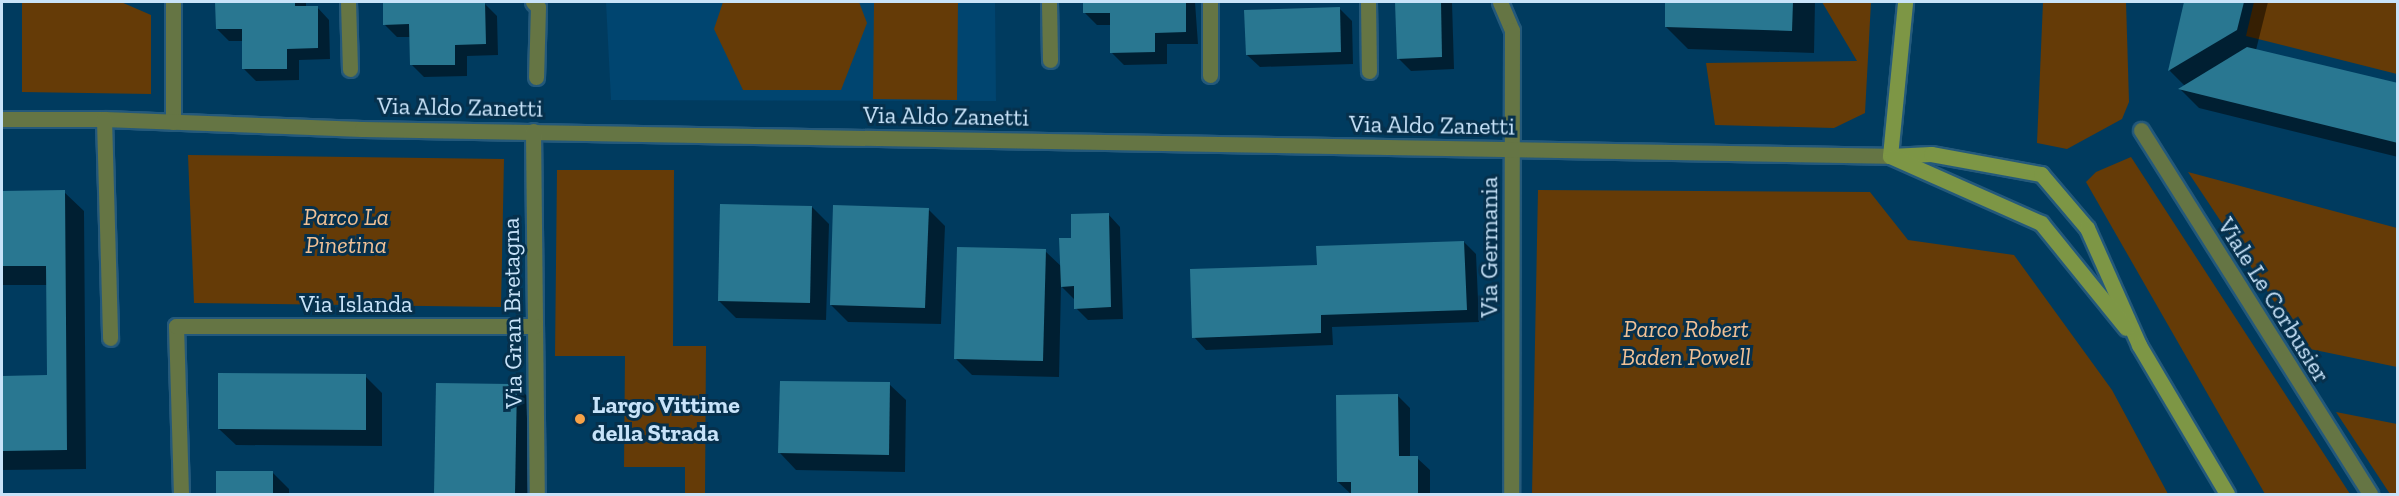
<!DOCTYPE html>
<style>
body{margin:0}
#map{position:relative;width:2399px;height:496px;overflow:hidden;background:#003b5f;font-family:"Zilla Slab",serif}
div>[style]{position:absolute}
.built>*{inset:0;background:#004570}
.green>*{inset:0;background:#653b07}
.shadow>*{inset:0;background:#0007}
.building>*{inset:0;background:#297791}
.roads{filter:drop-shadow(2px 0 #24597b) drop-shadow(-2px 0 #24597b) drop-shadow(0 2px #24597b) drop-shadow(0 -2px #24597b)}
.street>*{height:15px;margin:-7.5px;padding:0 7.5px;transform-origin:7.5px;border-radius:7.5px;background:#657544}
.secondary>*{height:15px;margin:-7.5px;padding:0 7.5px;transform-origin:7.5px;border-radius:7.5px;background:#7d9645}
.dots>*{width:16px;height:16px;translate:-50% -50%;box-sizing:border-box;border:3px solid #06304c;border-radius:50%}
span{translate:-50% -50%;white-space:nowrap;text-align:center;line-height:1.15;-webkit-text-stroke:6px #06304c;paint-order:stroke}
.street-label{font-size:24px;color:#c8e3f9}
.park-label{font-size:24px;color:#f0c196;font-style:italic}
.poi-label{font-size:24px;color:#c8e3f9;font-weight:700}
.left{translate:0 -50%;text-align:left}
.frame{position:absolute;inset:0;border:3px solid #c8e3f9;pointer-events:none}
</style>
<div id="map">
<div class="built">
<i style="clip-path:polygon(606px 2px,995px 2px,996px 101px,611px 100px)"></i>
</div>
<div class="green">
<i style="clip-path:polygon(22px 2px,121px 2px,151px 15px,151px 94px,22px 92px)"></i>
<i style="clip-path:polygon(723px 2px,859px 2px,867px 23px,841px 90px,743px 90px,714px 29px)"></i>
<i style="clip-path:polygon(874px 2px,958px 2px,957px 100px,873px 99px)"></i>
<i style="clip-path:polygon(1822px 2px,1871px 2px,1865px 113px,1834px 128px,1715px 125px,1706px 63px,1857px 61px)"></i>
<i style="clip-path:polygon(2043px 2px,2126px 2px,2129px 102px,2122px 119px,2067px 149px,2037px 143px)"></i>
<i style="clip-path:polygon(2254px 2px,2397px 2px,2397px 74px,2246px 36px)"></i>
<i style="clip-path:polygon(188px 155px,504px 159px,501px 307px,194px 303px)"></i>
<i style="clip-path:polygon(2131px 157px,2350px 494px,2265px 494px,2086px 182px,2096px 172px)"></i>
<i style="clip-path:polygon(557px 170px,674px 170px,673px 346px,706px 346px,705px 494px,685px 494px,685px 467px,624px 467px,625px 356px,555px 356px)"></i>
<i style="clip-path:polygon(2188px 172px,2397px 228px,2397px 367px,2305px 348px)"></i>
<i style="clip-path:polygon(1538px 190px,1870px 192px,1908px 240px,2014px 255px,2112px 390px,2168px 494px,1532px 494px)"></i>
<i style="clip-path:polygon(2336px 412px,2397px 424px,2397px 494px,2390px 494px)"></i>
</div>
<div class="shadow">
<i style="clip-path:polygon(217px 2px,306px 2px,306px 8px,317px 7px,329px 20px,330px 59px,299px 60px,299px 80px,256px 81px,244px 69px,243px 41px,229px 41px,217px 29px)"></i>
<i style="clip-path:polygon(385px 2px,485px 4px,497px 16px,498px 55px,467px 56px,467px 76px,424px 77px,412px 65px,411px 37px,397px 37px,385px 25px)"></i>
<i style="clip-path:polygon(1085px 2px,1195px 2px,1198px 44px,1167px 44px,1167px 64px,1124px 65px,1112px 53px,1111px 25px,1097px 25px,1085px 13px)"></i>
<i style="clip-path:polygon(1396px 2px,1452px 2px,1454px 69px,1411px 71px,1398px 58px)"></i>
<i style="clip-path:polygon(1667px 2px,1815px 2px,1814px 53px,1688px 49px,1666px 27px)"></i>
<i style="clip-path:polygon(2186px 2px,2268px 2px,2256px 50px,2398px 84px,2398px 157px,2199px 108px,2180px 89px,2185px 86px,2170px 71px)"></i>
<i style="clip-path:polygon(1339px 8px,1352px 21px,1353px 64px,1260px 67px,1247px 55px)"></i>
<i style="clip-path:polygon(2px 192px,64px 192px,84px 211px,86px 469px,2px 470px,2px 377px,48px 377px,48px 285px,2px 285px)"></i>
<i style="clip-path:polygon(812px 207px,829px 224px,826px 320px,736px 318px,719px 301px)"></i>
<i style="clip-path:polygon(928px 209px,945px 226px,941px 324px,848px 322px,831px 305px)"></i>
<i style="clip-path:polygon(1108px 214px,1120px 227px,1123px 319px,1088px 320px,1076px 308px,1074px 299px,1061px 286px,1059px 377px,972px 375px,955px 358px,1045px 251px,1062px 267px,1073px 239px)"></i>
<i style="clip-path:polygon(1464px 242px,1476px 254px,1479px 322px,1332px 327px,1333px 345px,1206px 350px,1194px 337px,1319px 266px)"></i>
<i style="clip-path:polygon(365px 376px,382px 393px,382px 446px,236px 445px,219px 429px)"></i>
<i style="clip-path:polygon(889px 384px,906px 400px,905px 472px,796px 470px,780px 453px)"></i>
<i style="clip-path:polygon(437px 385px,516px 385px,536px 405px,535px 494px,436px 494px)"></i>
<i style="clip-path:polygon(1397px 395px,1410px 408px,1410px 458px,1417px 458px,1430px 470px,1430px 494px,1351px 494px,1338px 482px)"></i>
<i style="clip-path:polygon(218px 472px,272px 472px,289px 489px,289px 494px,218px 494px)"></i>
</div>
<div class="building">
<i style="clip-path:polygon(215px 2px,295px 2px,295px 6px,318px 6px,318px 48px,287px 49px,287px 69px,242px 69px,242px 29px,216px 29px)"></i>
<i style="clip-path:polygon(383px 2px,485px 2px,486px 44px,455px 45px,455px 65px,410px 65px,409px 24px,383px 25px)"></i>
<i style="clip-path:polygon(1083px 2px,1186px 2px,1186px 32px,1155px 33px,1155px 52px,1110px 53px,1110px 13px,1083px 13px)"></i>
<i style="clip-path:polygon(1395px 2px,1441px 2px,1442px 57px,1397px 59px)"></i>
<i style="clip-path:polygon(1665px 2px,1793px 2px,1792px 31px,1665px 27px)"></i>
<i style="clip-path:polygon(2184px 2px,2244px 2px,2237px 30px,2168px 71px)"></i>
<i style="clip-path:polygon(1340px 7px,1341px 52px,1246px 55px,1244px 10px)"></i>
<i style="clip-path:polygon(2247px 47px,2398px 83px,2398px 143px,2178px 89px)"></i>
<i style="clip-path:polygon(65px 190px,67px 450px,2px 451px,2px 376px,47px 375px,46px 266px,2px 266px,2px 191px)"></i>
<i style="clip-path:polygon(720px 204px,812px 206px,810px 303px,718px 301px)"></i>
<i style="clip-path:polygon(833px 205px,929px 208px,925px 308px,830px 305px)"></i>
<i style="clip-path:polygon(1109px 213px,1111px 307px,1074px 309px,1074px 286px,1061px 287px,1059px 238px,1071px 238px,1071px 214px)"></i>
<i style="clip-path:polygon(1464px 241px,1467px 310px,1321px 315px,1321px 333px,1192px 338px,1190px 269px,1317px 265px,1316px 246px)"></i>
<i style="clip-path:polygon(957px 247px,1046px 249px,1043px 361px,954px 359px)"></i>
<i style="clip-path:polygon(218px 373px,366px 374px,366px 430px,218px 429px)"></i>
<i style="clip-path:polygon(780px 381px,890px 382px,889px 455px,778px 453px)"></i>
<i style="clip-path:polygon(436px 383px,517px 384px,515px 494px,434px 494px)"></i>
<i style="clip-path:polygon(1398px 394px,1399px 456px,1418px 456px,1418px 494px,1351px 494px,1351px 482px,1337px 482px,1336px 395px)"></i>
<i style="clip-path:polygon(216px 471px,273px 471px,273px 494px,216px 494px)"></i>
</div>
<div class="roads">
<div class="street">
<i style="left:173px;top:2px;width:120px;rotate:90deg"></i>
<i style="left:348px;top:2px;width:67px;rotate:88.3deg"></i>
<i style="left:533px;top:2px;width:7px;rotate:45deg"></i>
<i style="left:538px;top:7px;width:70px;rotate:91.6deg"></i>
<i style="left:1049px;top:2px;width:58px;rotate:89deg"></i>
<i style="left:1210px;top:2px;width:73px;rotate:90deg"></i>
<i style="left:1368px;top:2px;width:69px;rotate:89.2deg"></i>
<i style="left:1500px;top:2px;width:30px;rotate:67deg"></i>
<i style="left:1512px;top:30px;width:464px;rotate:90.1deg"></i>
<i style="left:2px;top:119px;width:102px"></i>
<i style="left:104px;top:119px;width:258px;rotate:2.2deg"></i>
<i style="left:362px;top:129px;width:1528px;rotate:1.01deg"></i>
<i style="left:104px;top:119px;width:219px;rotate:88.4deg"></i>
<i style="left:2141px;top:130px;width:430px;rotate:57.8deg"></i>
<i style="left:533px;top:131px;width:363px;rotate:89.4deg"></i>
<i style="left:181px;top:494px;width:168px;rotate:-91.7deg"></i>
<i style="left:176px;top:326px;width:359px"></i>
</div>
<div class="secondary">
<i style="left:1890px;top:156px;width:41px;rotate:-2.8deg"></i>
<i style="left:1931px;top:154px;width:112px;rotate:10.3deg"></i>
<i style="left:2041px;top:174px;width:71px;rotate:49.6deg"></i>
<i style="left:2087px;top:228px;width:128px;rotate:66deg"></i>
<i style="left:2139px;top:345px;width:173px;rotate:59.4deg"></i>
<i style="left:1890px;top:156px;width:155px;rotate:-84.4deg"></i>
<i style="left:1892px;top:157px;width:163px;rotate:23.9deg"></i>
<i style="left:2041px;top:223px;width:135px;rotate:51deg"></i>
</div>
</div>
<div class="dots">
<i style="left:580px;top:419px;background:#f7a248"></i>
</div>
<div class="street-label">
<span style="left:460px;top:107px;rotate:1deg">Via Aldo Zanetti</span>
<span style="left:946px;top:116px;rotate:1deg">Via Aldo Zanetti</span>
<span style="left:1432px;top:125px;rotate:1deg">Via Aldo Zanetti</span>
<span style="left:1489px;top:247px;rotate:-90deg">Via Germania</span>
<span style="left:2274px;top:300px;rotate:58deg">Viale Le Corbusier</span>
<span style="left:356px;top:304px">Via Islanda</span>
<span style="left:512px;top:313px;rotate:-91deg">Via Gran Bretagna</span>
</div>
<div class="park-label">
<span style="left:346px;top:231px">Parco La<br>Pinetina</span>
<span style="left:1686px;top:343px">Parco Robert<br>Baden Powell</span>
</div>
<div class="poi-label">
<span class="left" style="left:592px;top:419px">Largo Vittime<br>della Strada</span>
</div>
<div class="frame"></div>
</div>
